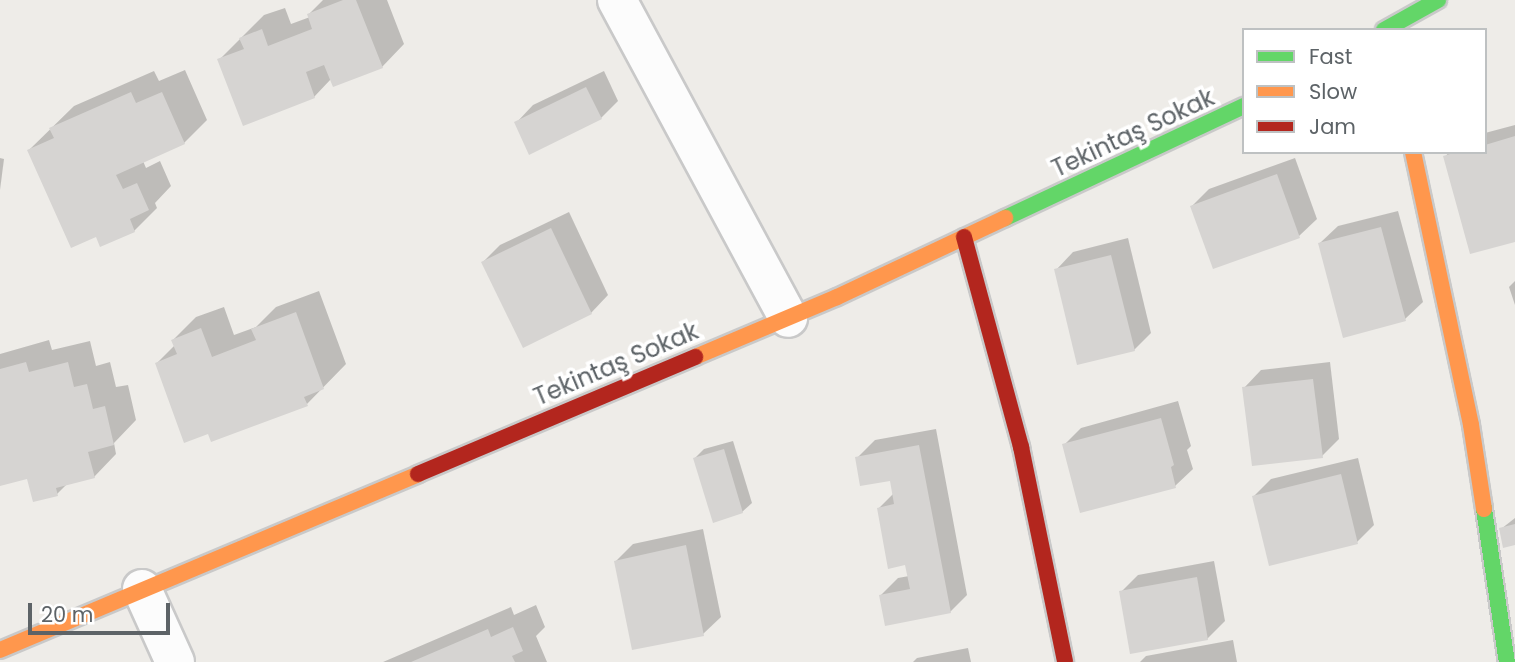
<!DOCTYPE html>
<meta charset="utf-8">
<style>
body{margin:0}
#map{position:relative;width:1515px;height:662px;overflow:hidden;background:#eeece8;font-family:Poppins,sans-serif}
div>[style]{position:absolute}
.shadow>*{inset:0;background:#0003}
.building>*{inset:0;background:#d6d4d2}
.roads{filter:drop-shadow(2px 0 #c9c9c9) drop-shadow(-2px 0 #c9c9c9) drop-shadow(0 2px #c9c9c9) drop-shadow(0 -2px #c9c9c9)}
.street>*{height:38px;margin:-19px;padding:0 19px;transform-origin:19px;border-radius:19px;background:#fcfcfc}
.fast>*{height:16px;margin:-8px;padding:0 8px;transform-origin:8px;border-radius:8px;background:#63d668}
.slow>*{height:16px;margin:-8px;padding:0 8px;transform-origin:8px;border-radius:8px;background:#ff974d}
.jam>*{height:16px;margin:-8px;padding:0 8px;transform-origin:8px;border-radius:8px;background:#b3261e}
span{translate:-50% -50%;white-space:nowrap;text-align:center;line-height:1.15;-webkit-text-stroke:7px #fff;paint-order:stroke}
.street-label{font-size:24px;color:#5d6367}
.legend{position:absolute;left:1242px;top:28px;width:245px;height:126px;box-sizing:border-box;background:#fff;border:2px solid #bec1c2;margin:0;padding:9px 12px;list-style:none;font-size:21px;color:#5d6367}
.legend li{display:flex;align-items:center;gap:14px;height:35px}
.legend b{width:35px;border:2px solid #bec1c2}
.scale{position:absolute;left:28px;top:603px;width:142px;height:32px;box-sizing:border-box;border:4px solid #5d6367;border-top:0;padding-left:9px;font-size:21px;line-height:24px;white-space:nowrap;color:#5d6367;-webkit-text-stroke:5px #fff;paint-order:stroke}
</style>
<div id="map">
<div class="shadow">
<i style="clip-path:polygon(323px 0,387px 0,404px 44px,382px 67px,331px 79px,314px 97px,220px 59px,264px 15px,285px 8px,291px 24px,310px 17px,309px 14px)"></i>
<i style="clip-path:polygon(185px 70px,207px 120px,184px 143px,143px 161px,146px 168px,160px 161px,171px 186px,155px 203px,157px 208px,134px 231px,96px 235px,29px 150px,74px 106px,154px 71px,159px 81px)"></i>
<i style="clip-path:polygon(604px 71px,618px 101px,601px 118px,516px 123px,533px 105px)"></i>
<i style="clip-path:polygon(1515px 125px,1515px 240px,1445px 157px,1449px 152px,1485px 152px,1485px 133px)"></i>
<i style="clip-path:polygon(0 158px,4px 159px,0 190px)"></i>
<i style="clip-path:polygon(1295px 158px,1317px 219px,1299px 236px,1192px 206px,1209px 189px)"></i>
<i style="clip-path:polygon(1398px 211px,1423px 302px,1405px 319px,1320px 243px,1338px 226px)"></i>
<i style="clip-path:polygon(569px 212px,608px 295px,591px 313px,483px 262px,500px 245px)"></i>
<i style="clip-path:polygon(1128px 238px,1151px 333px,1134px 350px,1056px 270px,1073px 252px)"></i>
<i style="clip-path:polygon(1515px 281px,1515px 305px,1509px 287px)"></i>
<i style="clip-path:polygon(319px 291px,346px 364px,307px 404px,157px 363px,175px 345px,173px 340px,196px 317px,224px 307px,234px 335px,256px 327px,276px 307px)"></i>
<i style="clip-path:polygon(49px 340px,52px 350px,90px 341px,96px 366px,110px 362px,116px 387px,128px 385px,136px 420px,114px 443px,116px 454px,94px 477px,68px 483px,57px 494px,29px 477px,0 484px,0 354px)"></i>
<i style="clip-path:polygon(1330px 362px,1339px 439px,1322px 456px,1244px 388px,1261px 370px)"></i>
<i style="clip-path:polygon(1178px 401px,1191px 446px,1187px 450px,1193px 469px,1175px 486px,1064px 445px,1081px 428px)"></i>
<i style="clip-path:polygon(936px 429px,967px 595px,950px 612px,881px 595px,898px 578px,909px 576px,907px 563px,879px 508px,894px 493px,891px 479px,857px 458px,875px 440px)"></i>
<i style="clip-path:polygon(733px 441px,752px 503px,742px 512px,695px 458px,704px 449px)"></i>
<i style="clip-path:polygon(1358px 458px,1374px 525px,1357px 542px,1254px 496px,1271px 479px)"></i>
<i style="clip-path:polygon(1515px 518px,1515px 543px,1501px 529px)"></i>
<i style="clip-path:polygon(703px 529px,721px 617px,703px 634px,616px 561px,633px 544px)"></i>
<i style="clip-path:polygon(1214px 561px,1225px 621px,1207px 639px,1121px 592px,1138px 575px)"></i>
<i style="clip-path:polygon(536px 605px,545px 627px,536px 636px,547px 662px,383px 662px,511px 607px,514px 615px)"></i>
<i style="clip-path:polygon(1233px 640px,1237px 662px,1140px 662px,1146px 656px)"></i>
<i style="clip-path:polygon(968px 648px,971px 662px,913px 662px,917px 658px)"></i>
</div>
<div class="building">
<i style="clip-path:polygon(343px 0,356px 0,383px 68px,333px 87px,324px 65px,306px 72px,315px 98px,243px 126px,217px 59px,244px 49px,239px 38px,262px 29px,268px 46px,312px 29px,307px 14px)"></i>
<i style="clip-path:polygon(586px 87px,602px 119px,529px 155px,514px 122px)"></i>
<i style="clip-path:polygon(131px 92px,136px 103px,162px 92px,185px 144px,116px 175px,123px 189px,137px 183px,149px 210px,130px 219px,135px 232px,100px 247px,96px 237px,71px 248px,27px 150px,54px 138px,49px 128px)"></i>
<i style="clip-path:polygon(1515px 136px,1515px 242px,1470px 254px,1443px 156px,1457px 152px,1485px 152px,1485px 145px)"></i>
<i style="clip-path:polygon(1277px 174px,1300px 238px,1213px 269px,1190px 206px)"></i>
<i style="clip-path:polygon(1381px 227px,1406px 321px,1343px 338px,1318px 243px)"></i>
<i style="clip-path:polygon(551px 228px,592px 314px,523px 348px,481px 262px)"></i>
<i style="clip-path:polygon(1111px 255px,1135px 351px,1077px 365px,1054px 269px)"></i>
<i style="clip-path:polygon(296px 312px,324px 389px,304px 397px,308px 406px,211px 442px,208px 434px,184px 443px,155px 363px,177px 354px,171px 340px,201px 328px,212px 357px,256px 340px,251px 329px)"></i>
<i style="clip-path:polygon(26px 362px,29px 372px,68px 362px,74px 387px,87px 384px,93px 409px,105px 406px,114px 445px,88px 452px,95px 478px,56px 488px,58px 496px,33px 502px,27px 479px,0 486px,0 369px)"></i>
<i style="clip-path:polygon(1313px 379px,1323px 458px,1252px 466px,1242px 387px)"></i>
<i style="clip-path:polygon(1161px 418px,1174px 465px,1171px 467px,1176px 488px,1080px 513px,1062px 444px)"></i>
<i style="clip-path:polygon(919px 445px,951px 613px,885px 626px,879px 595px,910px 589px,905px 565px,888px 569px,877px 508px,894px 504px,890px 481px,860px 486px,855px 457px)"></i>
<i style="clip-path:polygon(724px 449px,743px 513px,713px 523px,693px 458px)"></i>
<i style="clip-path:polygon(1341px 474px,1358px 544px,1269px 566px,1252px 496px)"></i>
<i style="clip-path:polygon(1515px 524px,1515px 545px,1503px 548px,1499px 528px)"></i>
<i style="clip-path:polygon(686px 545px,704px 636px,632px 650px,614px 561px)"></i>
<i style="clip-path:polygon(1197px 577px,1208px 640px,1130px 654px,1119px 591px)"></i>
<i style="clip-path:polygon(513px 627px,523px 651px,512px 656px,515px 662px,411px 662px,488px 629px,491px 637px)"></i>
</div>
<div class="roads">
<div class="street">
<i style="left:617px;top:0;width:361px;rotate:61.7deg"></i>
<i style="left:142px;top:589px;width:80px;rotate:65.7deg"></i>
</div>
<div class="fast">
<i style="left:1384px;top:30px;width:62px;rotate:-29.1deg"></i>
<i style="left:1005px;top:218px;width:264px;rotate:-25.1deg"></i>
<i style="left:1484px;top:509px;width:155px;rotate:81.5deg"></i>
</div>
<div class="slow">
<i style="left:1413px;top:152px;width:279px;rotate:78deg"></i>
<i style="left:1471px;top:425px;width:85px;rotate:81.2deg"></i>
<i style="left:695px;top:357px;width:154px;rotate:-22.9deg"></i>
<i style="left:837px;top:297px;width:186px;rotate:-25.2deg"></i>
<i style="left:0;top:650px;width:454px;rotate:-22.8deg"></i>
</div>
<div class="jam">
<i style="left:964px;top:237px;width:218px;rotate:74.8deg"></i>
<i style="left:1021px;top:447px;width:219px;rotate:78.4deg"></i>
<i style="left:418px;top:474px;width:301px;rotate:-22.9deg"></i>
</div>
</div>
<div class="street-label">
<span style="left:1133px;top:133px;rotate:-25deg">Tekintaş Sokak</span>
<span style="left:616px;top:364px;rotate:-23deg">Tekintaş Sokak</span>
</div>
<ul class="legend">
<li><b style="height:9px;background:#63d668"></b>Fast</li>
<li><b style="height:9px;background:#ff974d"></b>Slow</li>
<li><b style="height:9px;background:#b3261e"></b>Jam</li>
</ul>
<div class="scale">20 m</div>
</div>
